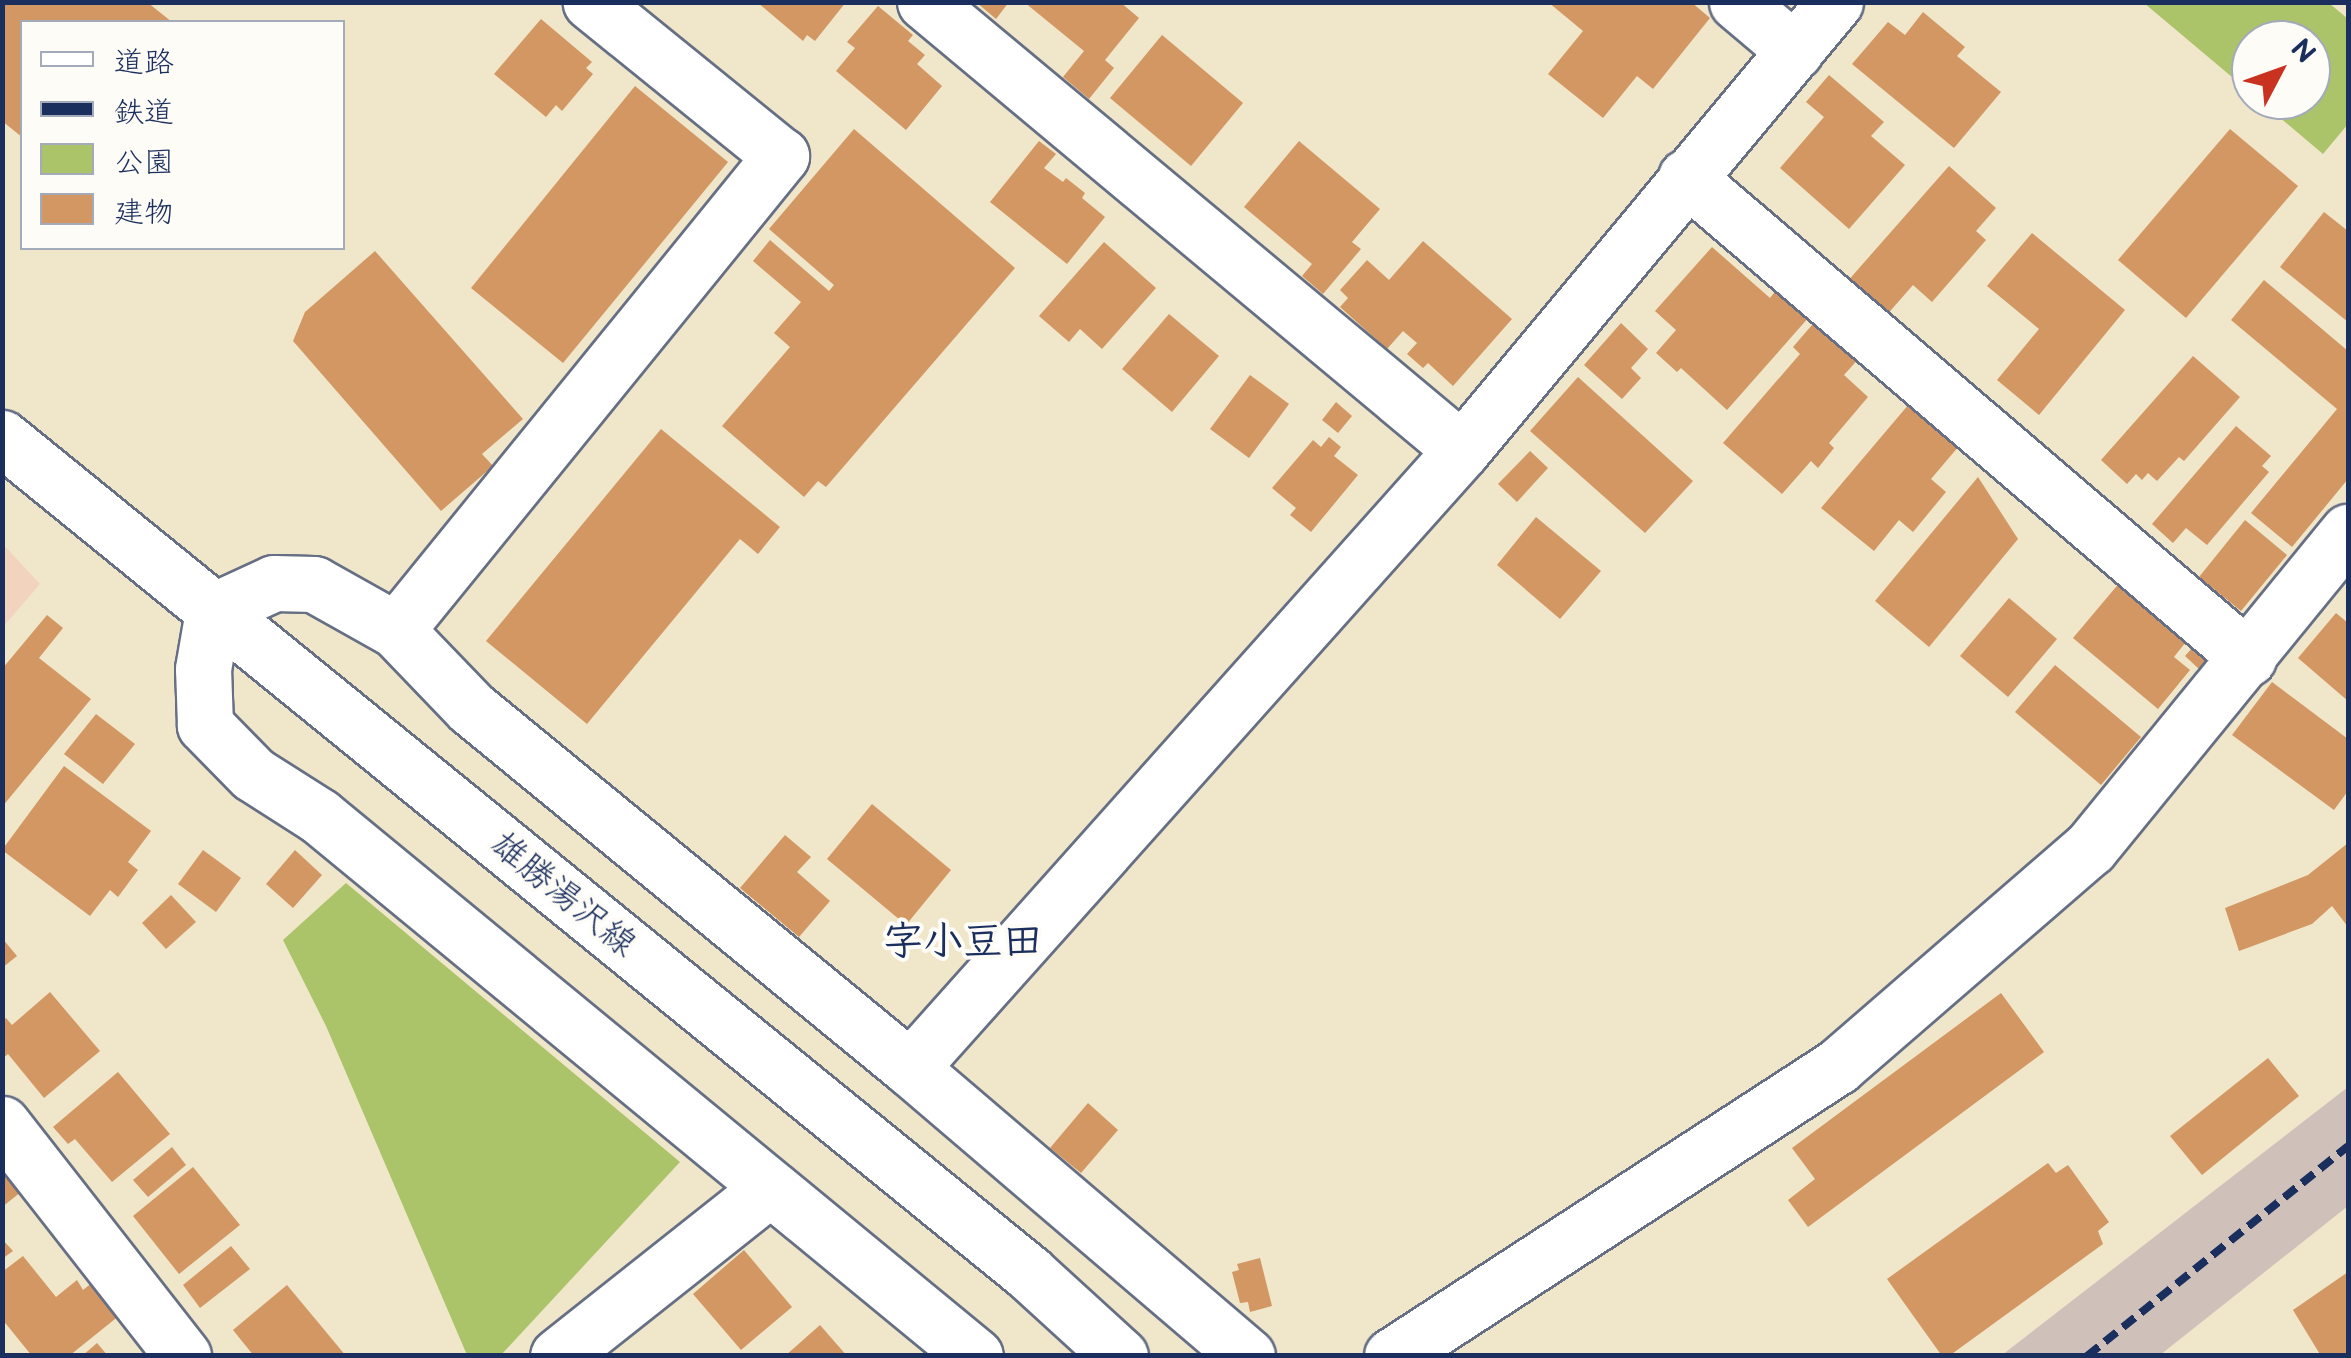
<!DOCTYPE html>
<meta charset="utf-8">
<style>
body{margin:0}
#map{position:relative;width:2351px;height:1358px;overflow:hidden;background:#f0e6ca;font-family:"Balsamiq Sans","Klee One",sans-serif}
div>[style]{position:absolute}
.built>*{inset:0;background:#f2d4be}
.industrial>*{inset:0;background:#cfc0ba}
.green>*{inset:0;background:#abc46a}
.building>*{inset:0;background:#d29763}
.roads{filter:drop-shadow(2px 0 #666f84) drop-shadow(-2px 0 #666f84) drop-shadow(0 2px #666f84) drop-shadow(0 -2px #666f84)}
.minor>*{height:55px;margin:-27.5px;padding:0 27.5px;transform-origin:27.5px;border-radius:27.5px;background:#fff}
.major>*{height:55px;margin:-27.5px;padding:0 27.5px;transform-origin:27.5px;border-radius:27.5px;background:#fff}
.rail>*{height:8px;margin-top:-4px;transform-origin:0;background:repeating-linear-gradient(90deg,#1b2f5e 0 15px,transparent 0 23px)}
span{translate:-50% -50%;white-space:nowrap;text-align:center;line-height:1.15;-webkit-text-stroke:8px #fdfcf7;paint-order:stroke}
.street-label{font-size:35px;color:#1b2f5e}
.quarter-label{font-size:40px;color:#1b2f5e;font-weight:700}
.frame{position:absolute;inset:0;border:5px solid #1b2f5e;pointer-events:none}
.legend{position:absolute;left:20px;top:20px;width:325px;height:230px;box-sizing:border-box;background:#fdfcf7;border:2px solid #a3aaba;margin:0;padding:12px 18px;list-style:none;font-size:30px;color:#1b2f5e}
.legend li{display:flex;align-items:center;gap:20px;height:50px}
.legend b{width:50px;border:2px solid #a3aaba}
.north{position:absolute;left:2231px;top:20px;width:100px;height:100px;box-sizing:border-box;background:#fdfcf7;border:2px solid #a3aaba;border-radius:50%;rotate:49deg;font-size:28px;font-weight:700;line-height:40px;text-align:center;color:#1b2f5e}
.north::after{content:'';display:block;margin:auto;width:35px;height:45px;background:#c8321e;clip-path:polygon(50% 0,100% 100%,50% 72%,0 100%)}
</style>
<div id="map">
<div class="built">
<i style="clip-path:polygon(2px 543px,40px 584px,3px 627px,2px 627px)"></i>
</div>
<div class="industrial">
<i style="clip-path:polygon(2348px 1087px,2348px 1206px,2160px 1355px,2002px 1355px)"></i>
</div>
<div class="green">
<i style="clip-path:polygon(2144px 3px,2329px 3px,2348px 19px,2348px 124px,2323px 154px,2259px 100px,2311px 100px,2311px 40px,2251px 40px,2251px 93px)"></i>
<i style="clip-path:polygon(346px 883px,680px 1162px,501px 1355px,467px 1355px,326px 1026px,283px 940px)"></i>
</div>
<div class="building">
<i style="clip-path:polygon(2px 2px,147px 2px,172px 22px,22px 22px,22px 137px,2px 121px)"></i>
<i style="clip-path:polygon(757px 2px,846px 2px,815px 41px,807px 35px,803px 41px)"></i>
<i style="clip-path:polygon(976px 2px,1009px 2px,996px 19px)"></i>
<i style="clip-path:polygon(1024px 2px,1120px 2px,1139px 18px,1105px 60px,1114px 68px,1089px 99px,1063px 77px,1084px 51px)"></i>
<i style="clip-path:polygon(1548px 2px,1691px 2px,1710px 18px,1653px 89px,1637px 76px,1603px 118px,1548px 74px,1583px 31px)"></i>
<i style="clip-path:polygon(878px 6px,913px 35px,908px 41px,925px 55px,917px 64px,942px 86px,906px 130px,836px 71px,855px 48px,847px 42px)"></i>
<i style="clip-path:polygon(1923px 12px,1965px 47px,1957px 56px,2001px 92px,1954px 148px,1852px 64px,1888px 22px,1905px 35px)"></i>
<i style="clip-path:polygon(541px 19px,592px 62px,586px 68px,593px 74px,562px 111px,556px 105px,546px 117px,494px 74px)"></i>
<i style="clip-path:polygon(1162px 35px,1243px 103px,1191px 166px,1110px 98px)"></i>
<i style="clip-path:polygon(1829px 75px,1884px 122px,1871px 136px,1905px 165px,1849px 229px,1780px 168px,1824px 117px,1806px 102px)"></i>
<i style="clip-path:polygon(635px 86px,728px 162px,563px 363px,471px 288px)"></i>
<i style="clip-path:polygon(854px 129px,1015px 268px,826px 487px,818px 481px,804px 497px,722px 426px,790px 347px,774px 333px,801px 302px,753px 261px,770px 240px,829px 291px,834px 285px,769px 229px)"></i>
<i style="clip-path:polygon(2230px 129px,2298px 186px,2186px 318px,2118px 260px)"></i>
<i style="clip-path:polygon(1039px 141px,1056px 154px,1044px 168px,1063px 182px,1066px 178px,1085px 193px,1082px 198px,1105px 217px,1067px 264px,990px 202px)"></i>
<i style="clip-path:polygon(1299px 141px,1380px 209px,1352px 242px,1361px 249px,1323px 294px,1302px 276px,1312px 264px,1244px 207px)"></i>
<i style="clip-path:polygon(1949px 166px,1996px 208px,1976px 231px,1986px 240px,1932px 302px,1913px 285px,1885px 317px,1846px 283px)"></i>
<i style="clip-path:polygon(2324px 212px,2348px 231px,2348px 322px,2280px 267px)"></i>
<i style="clip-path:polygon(2032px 233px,2125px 310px,2039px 415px,1997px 380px,2039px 329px,1987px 286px)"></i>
<i style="clip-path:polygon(1423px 241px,1512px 319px,1453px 386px,1428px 363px,1423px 368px,1407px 354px,1417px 343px,1403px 331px,1387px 349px,1340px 307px,1348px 298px,1340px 290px,1367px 260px,1389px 280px)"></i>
<i style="clip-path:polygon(1104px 242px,1156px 288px,1102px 349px,1080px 329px,1069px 342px,1039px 316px)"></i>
<i style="clip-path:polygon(1712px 247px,1770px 298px,1777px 289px,1809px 317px,1727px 410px,1681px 368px,1677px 372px,1656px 353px,1676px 330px,1655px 311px)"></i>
<i style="clip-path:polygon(375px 251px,523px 419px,482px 454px,493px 466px,441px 511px,293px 341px,305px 312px)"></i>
<i style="clip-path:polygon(2264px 280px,2348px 351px,2348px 479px,2292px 547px,2251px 513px,2337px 409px,2231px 320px)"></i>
<i style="clip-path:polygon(1169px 314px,1219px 356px,1172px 412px,1122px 369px)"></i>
<i style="clip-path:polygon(1818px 318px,1861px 356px,1844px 375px,1868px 397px,1829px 443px,1834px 448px,1818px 468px,1811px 461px,1782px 494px,1723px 443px,1800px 354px,1793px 347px)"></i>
<i style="clip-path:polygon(1621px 323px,1648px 349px,1631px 368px,1641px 378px,1622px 399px,1584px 365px)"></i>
<i style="clip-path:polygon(2193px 356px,2240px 397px,2184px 461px,2179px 457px,2157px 481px,2148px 473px,2142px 480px,2136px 474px,2127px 484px,2101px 460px)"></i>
<i style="clip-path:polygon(1250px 375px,1289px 404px,1249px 458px,1210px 429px)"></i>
<i style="clip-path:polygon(1578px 377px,1693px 481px,1645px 533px,1530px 431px)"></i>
<i style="clip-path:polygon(1336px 402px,1352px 416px,1338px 433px,1322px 420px)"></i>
<i style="clip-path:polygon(1909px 404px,1959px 446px,1931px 479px,1946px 492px,1913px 532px,1899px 520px,1874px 551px,1821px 508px)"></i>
<i style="clip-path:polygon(2236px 426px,2271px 456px,2262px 466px,2269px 472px,2207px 545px,2186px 528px,2173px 543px,2152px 524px)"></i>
<i style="clip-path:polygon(661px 429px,780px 527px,758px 554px,740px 539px,587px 724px,486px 641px)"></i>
<i style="clip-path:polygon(1329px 437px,1341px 447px,1334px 456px,1358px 475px,1311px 532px,1290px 515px,1296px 508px,1272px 488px,1313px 440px,1321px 447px)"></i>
<i style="clip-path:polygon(1530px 451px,1548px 468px,1517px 502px,1498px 484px)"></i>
<i style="clip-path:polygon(1978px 477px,2018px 539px,1929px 647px,1875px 601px)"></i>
<i style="clip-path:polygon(1536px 517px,1601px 571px,1560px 619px,1497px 565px)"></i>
<i style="clip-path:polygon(2245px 520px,2287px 555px,2241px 611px,2199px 577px)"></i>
<i style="clip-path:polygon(2121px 581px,2189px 638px,2174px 657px,2190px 670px,2158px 709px,2073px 638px)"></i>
<i style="clip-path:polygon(2009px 598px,2057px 639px,2008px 697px,1960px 656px)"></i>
<i style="clip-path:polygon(2336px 613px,2348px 623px,2348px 701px,2298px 658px)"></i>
<i style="clip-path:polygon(47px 615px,63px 628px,39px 658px,91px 699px,2px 807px,2px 669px)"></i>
<i style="clip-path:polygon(2200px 639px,2214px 652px,2199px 669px,2185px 656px)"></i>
<i style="clip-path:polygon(2055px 665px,2141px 737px,2101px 785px,2015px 712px)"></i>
<i style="clip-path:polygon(2272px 682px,2348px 739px,2348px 791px,2334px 810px,2232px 735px)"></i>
<i style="clip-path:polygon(96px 714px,135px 744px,103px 784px,64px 754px)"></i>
<i style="clip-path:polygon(64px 766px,151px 831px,128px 862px,138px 870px,118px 897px,110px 890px,90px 916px,2px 850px)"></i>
<i style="clip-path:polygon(872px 804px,951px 870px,906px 925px,827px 859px)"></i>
<i style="clip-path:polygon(785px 835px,811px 857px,797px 872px,830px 901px,799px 937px,740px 888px)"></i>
<i style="clip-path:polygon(2348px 843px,2348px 927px,2332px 906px,2312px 924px,2239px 951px,2225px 908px,2308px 875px)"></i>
<i style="clip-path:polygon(203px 850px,241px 878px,216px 912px,178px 884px)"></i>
<i style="clip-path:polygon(295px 850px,322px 875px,293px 908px,266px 884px)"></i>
<i style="clip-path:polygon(171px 895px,196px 922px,166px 949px,142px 923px)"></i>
<i style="clip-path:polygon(2px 938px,17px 956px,2px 968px)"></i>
<i style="clip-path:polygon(50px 992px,100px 1051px,44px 1098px,8px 1054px,2px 1059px,2px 1021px,6px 1018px,12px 1025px)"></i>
<i style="clip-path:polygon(2001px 993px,2044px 1052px,1808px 1227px,1788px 1200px,1815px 1179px,1792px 1148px)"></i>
<i style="clip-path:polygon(2268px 1058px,2299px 1096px,2202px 1175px,2170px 1136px)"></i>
<i style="clip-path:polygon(118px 1072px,170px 1134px,112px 1182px,75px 1139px,68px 1144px,53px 1127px)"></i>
<i style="clip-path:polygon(1088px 1103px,1118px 1130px,1081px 1173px,1050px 1148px)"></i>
<i style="clip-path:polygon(172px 1147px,186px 1165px,148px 1197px,133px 1180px)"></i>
<i style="clip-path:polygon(2048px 1163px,2056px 1173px,2068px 1165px,2109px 1222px,2098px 1231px,2103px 1244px,1949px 1356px,1942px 1356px,1887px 1279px)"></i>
<i style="clip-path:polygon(193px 1167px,240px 1225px,179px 1274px,133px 1216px)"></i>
<i style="clip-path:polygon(2px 1170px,21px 1192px,2px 1207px)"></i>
<i style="clip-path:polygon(2px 1239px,13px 1251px,2px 1259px)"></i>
<i style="clip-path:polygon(231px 1246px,250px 1269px,200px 1308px,183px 1285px)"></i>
<i style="clip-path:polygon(744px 1250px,792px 1307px,741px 1350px,693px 1294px)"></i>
<i style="clip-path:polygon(23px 1256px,56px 1297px,77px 1280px,83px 1290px,93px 1282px,120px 1315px,69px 1356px,32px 1356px,2px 1319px,2px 1272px)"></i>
<i style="clip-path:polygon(1260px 1258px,1272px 1306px,1250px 1312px,1248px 1302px,1240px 1303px,1232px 1272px,1239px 1270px,1237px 1264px)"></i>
<i style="clip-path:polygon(2348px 1272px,2348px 1356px,2321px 1356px,2293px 1310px)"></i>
<i style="clip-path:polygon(287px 1285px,346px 1356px,254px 1356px,233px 1330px)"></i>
<i style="clip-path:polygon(820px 1325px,847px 1356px,785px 1356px)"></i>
<i style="clip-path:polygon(97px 1343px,108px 1356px,82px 1356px)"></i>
</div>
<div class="roads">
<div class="minor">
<i style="left:925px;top:2px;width:699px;rotate:39.84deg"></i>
<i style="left:1737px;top:2px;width:76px;rotate:40.2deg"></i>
<i style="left:1686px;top:177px;width:740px;rotate:40.56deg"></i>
<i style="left:396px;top:630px;width:611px;rotate:-50.92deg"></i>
<i style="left:781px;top:156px;width:245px;rotate:-141deg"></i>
<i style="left:910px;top:1068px;width:829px;rotate:-48.23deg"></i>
<i style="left:1462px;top:450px;width:583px;rotate:-50.22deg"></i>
<i style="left:2px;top:1124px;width:294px;rotate:52deg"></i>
<i style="left:558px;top:1356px;width:270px;rotate:-38.4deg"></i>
<i style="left:975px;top:1356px;width:850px;rotate:-140.54deg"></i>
<i style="left:319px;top:816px;width:78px;rotate:-147.5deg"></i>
<i style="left:253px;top:774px;width:69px;rotate:-134.4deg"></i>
<i style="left:205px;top:725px;width:56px;rotate:-92deg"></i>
<i style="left:203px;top:669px;width:59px;rotate:-80.2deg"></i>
<i style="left:213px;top:611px;width:67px;rotate:-24.7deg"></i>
<i style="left:274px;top:583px;width:40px;rotate:1.4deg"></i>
<i style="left:314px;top:584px;width:94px;rotate:29.3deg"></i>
<i style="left:396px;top:630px;width:108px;rotate:46.1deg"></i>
<i style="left:471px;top:708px;width:568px;rotate:39.35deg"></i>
<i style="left:910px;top:1068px;width:443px;rotate:40.5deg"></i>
<i style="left:1392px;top:1356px;width:532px;rotate:-33.03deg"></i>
<i style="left:1838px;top:1066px;width:333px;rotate:-40.9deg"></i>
<i style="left:2090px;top:848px;width:408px;rotate:-50.8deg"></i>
</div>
<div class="major">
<i style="left:2px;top:438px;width:1324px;rotate:39.11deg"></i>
<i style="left:1029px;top:1273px;width:123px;rotate:42.4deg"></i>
</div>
</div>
<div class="rail">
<i style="left:2087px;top:1356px;width:335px;rotate:-38.8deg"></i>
</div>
<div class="street-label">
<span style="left:563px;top:895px;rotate:39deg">雄勝湯沢線</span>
</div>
<div class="quarter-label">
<span style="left:963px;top:942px">字小豆田</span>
</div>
<div class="frame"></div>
<ul class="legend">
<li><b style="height:12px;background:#fff"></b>道路</li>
<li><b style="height:12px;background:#1b2f5e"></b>鉄道</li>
<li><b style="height:28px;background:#abc46a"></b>公園</li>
<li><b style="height:28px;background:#d29763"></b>建物</li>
</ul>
<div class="north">N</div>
</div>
